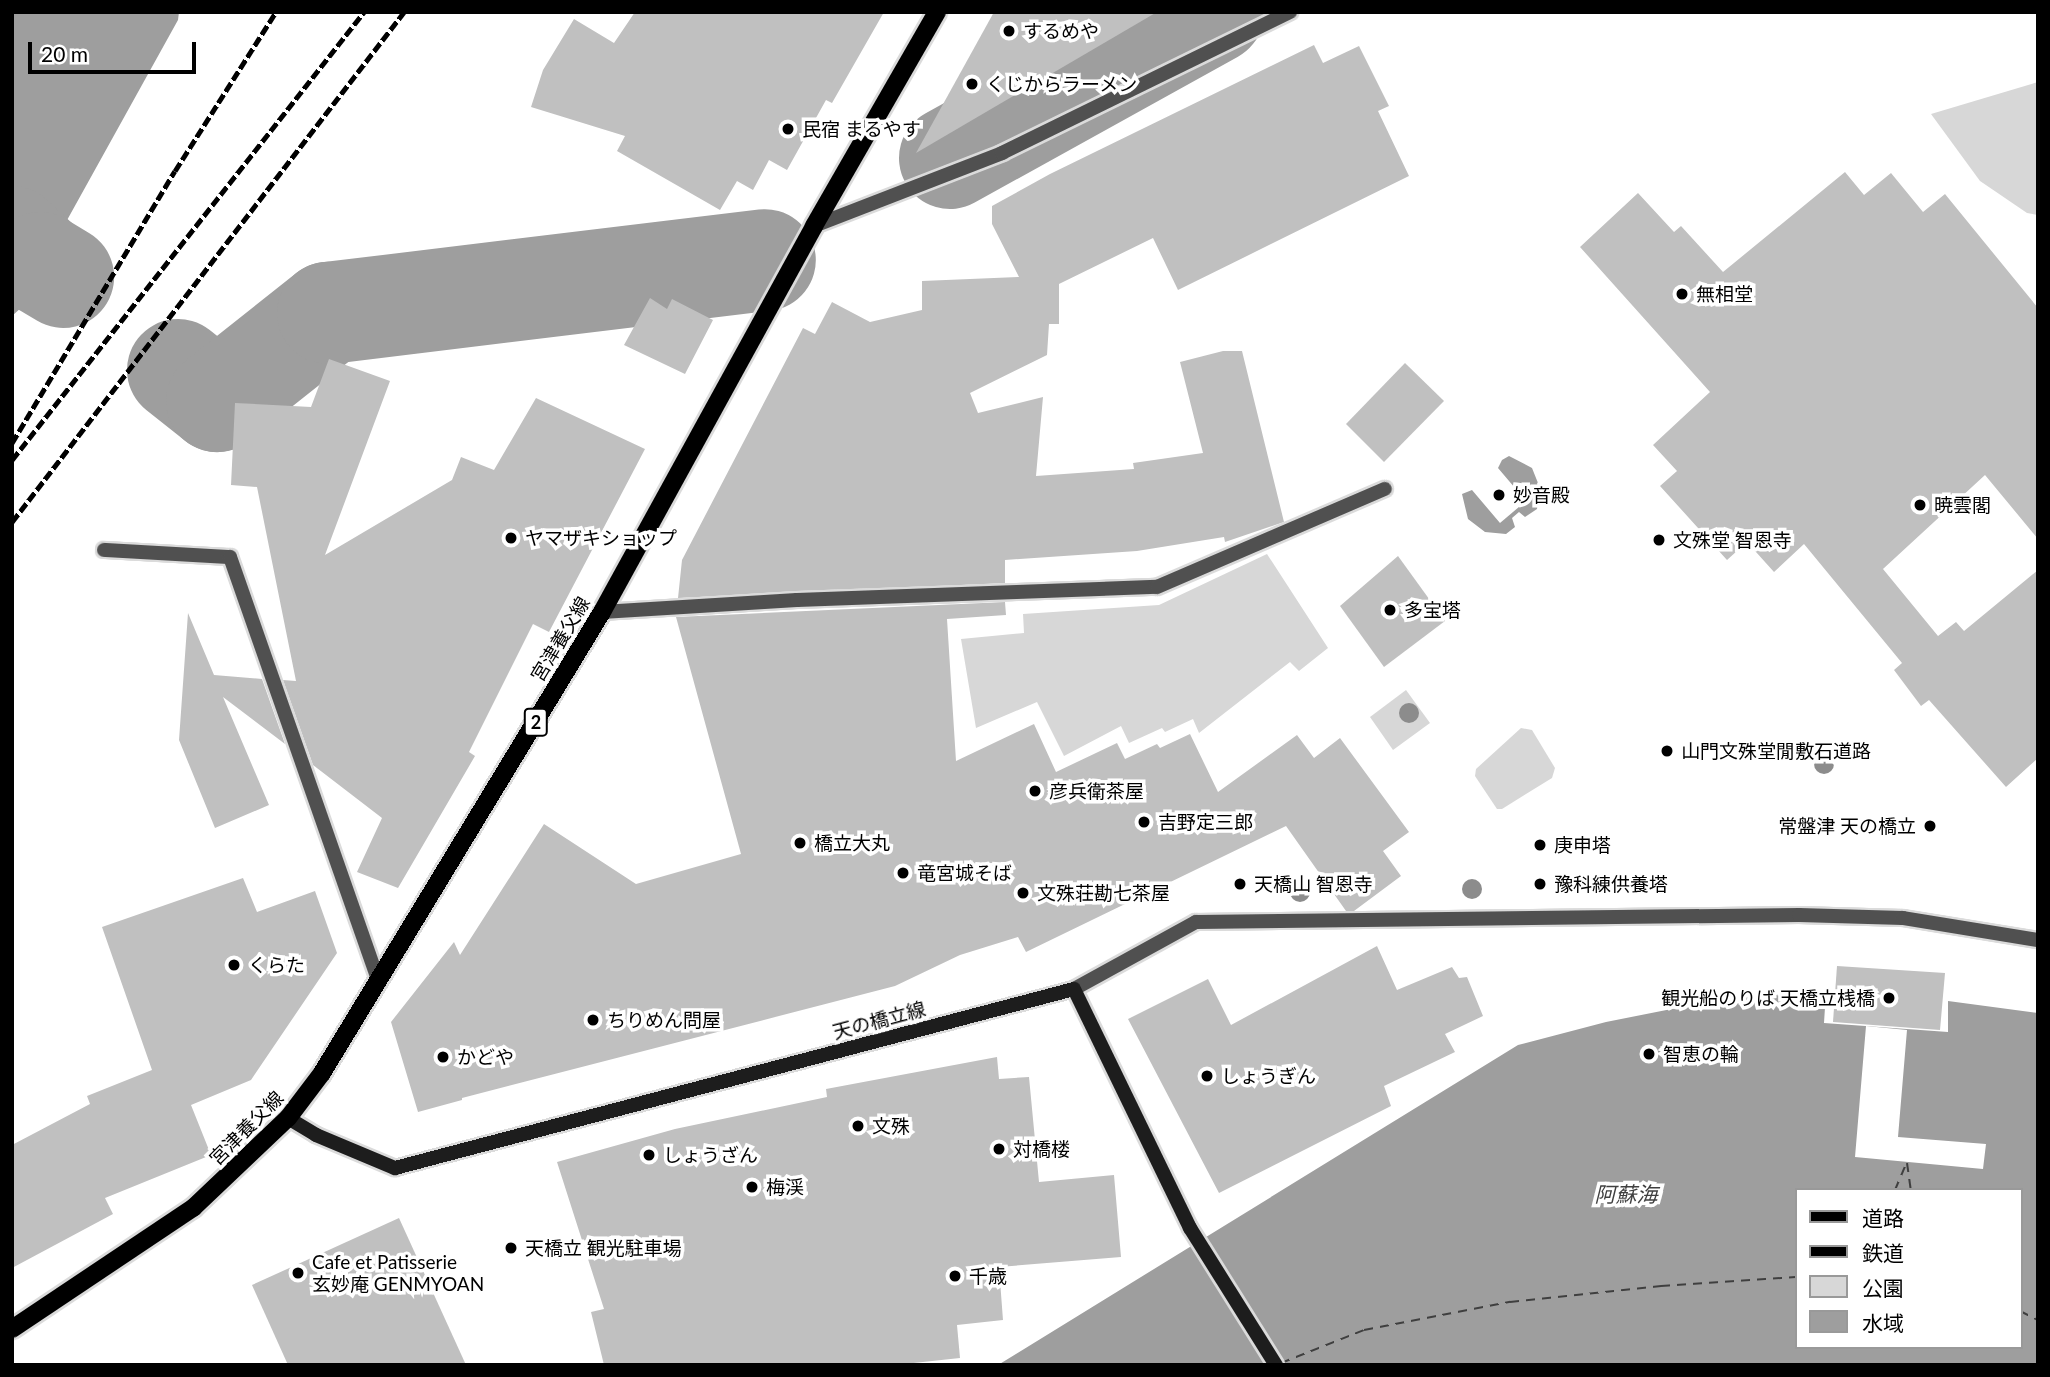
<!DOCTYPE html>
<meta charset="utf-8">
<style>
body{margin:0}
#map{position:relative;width:2050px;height:1377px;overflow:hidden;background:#fff;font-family:Lato,"Noto Sans JP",sans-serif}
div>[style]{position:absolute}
.green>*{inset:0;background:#d7d7d7}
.water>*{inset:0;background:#9e9e9e}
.pier>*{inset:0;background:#fff}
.river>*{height:102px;margin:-51px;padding:0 51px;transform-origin:51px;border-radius:51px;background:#9e9e9e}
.ferry>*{height:2px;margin-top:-1px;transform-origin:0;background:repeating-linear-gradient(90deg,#3f3f3f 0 9px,transparent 0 16px)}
.building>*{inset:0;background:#c0c0c0}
.roads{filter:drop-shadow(2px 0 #dbdbdb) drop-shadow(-2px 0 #dbdbdb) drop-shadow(0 2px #dbdbdb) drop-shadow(0 -2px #dbdbdb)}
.service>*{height:14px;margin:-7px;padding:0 7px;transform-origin:7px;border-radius:7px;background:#505050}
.minor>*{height:14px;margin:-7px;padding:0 7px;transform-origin:7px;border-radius:7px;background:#505050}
.secondary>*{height:14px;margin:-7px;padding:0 7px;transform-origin:7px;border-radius:7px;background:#1d1d1d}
.primary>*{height:18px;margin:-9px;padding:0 9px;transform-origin:9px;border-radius:9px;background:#000}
.rail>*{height:5px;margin-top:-2.5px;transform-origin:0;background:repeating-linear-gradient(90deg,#000 0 10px,transparent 0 13.5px)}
.trees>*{width:20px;height:20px;margin:-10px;border-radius:50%;background:#8c8c8c}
.dots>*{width:19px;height:19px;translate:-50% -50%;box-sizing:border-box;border:4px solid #fff;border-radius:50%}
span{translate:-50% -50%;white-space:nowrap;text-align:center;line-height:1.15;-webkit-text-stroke:7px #fff;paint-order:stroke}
.shield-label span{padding:2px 5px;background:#fff;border:2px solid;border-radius:5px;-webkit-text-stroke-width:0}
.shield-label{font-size:18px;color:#000;font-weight:700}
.poi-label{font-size:19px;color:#000}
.left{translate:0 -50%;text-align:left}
.right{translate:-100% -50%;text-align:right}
.street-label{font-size:19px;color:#000}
.water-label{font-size:21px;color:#3f3f3f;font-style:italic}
.frame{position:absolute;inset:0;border:14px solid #000;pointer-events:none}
.legend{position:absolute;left:1795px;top:1188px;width:228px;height:161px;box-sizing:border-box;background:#fff;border:2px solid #999;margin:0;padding:9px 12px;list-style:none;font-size:21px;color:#000}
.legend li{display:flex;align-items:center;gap:14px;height:35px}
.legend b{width:35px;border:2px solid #999}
.scale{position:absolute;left:28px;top:42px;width:168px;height:32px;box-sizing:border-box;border:4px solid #000;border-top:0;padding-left:9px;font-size:21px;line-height:24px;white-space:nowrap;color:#000;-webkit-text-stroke:5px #fff;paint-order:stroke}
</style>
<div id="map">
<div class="green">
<i style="clip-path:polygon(2038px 82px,2038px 215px,2027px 213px,1980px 181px,1931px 114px)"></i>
<i style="clip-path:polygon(1267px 554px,1328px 648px,1299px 671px,1290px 662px,1199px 733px,1193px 719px,1165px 732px,1162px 728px,1129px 743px,1121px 726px,1064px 756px,1037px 702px,976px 728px,961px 639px,1024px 633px,1023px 614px,1159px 605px)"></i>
<i style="clip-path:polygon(1406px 690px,1430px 723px,1393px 750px,1370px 717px)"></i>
<i style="clip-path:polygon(1521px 728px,1532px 730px,1555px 768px,1552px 778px,1502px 809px,1497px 809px,1475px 776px,1476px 769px)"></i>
</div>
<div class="water">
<i style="clip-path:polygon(12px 12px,179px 12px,178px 20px,66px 222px,59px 287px,50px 312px,23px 306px,12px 316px)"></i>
<i style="clip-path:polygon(1509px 456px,1532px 468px,1540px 488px,1537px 509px,1525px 517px,1519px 512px,1512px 518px,1515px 527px,1506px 534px,1485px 532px,1468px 519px,1462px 494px,1472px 490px,1500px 523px,1526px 501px,1498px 468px,1502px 460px)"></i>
<i style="clip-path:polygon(evenodd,1826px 992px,1824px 1023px,1948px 1032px,1948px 1001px,2038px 1013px,2038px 1365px,998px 1365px,1518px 1045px,1606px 1022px,1742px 995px,1826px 992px,1796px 1190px,2020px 1190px,2020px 1347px,1796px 1347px,1796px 1190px)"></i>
</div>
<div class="pier">
<i style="clip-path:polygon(1866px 1026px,1907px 1030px,1898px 1137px,1986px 1144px,1983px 1169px,1855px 1157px)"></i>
</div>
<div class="river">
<i style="left:950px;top:158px;width:301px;rotate:-29deg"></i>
<i style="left:12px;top:237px;width:38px;rotate:43deg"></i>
<i style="left:40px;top:263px;width:27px;rotate:31deg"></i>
<i style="left:178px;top:370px;width:50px;rotate:38.5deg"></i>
<i style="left:217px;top:401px;width:142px;rotate:-38.4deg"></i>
<i style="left:328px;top:313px;width:440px;rotate:-6.9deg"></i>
</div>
<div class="ferry">
<i style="left:1907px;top:1163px;width:27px;rotate:82deg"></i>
<i style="left:1895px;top:1190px;width:30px;rotate:-67deg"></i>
<i style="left:2020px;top:1311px;width:20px;rotate:27deg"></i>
<i style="left:1281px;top:1363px;width:89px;rotate:-21.7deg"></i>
<i style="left:1364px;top:1330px;width:149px;rotate:-10.9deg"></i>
<i style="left:1510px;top:1302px;width:152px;rotate:-6deg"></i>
<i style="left:1661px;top:1286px;width:135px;rotate:-3.8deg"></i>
</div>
<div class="building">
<i style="clip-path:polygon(635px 12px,884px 12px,832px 103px,826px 100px,787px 170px,769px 160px,753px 190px,737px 181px,720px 210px,617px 151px,625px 136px,531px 107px,543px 70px,574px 19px,614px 43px)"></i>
<i style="clip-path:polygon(994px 12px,1157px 12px,916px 153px)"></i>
<i style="clip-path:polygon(1314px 45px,1323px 63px,1359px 46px,1389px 106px,1378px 111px,1409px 176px,1178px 290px,1153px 238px,1059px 284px,1059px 324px,1049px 324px,1047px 355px,970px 393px,978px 413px,1043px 397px,1036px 476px,1134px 469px,1133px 463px,1203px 453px,1180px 362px,1223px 351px,1242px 351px,1284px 522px,1225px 542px,1224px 537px,1137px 551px,1005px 560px,1005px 583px,678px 598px,682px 560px,803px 328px,815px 334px,832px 302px,870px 322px,922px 310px,922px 281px,1019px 277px,992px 224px,992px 206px,1050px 174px)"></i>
<i style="clip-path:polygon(1845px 172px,1864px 195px,1891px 173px,1923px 212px,1945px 194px,2038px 308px,2038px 539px,1985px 475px,1883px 569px,1938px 636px,1956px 622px,1964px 631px,2038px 570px,2038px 758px,2006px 787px,1929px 700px,1921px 706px,1894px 670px,1902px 663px,1804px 544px,1774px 572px,1747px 542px,1727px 560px,1660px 486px,1677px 471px,1653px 445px,1710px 392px,1580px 247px,1638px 193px,1674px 232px,1681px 226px,1723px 272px)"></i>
<i style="clip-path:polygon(650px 298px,667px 309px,672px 299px,713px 320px,685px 374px,624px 345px)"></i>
<i style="clip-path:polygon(329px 359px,390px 381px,325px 555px,452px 480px,461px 457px,494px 470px,536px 398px,645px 449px,549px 632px,533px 624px,469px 752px,475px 756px,398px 888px,357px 872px,382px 818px,313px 765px,283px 680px,296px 681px,257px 487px,231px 485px,235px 403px,311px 407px)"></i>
<i style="clip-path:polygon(1405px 363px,1444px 401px,1384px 462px,1346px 424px)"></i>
<i style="clip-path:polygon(1398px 556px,1445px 621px,1384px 667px,1340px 606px)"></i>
<i style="clip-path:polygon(1005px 602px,1006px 615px,947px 619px,956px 761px,1034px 724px,1056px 772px,1117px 743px,1125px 759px,1157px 744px,1160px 748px,1190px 734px,1218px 792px,1297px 735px,1314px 758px,1340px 738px,1409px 832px,1383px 851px,1401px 876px,1354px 911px,1346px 911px,1286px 826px,1026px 952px,1018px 937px,960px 955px,895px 986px,462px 1098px,462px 1100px,418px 1112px,391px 1022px,454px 942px,460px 955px,544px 824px,636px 884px,741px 854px,676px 617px)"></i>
<i style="clip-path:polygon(188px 613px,214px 675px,262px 679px,285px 744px,223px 697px,269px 805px,215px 828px,179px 740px)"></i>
<i style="clip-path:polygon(243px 878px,257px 912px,315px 891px,337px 953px,251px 1080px,191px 1105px,211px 1155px,105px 1198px,113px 1214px,12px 1268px,12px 1145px,90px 1104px,87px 1096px,152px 1070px,102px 927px)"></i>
<i style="clip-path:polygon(1377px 946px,1397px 990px,1452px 967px,1459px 978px,1467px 977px,1483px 1016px,1445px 1034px,1455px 1052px,1384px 1086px,1391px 1106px,1219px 1193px,1128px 1019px,1208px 979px,1231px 1025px)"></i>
<i style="clip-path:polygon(1837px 966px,1945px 973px,1940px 1030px,1833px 1022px)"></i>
<i style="clip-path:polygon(997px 1057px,999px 1079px,1029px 1077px,1039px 1182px,1114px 1175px,1121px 1257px,999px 1267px,1003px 1320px,957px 1325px,960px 1358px,895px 1365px,604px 1365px,591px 1312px,604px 1309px,557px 1162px,675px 1129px,827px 1097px,826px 1089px)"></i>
<i style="clip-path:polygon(399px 1218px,466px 1365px,288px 1365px,252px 1285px)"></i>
</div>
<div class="roads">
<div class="service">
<i style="left:602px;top:612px;width:195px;rotate:-3.5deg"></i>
<i style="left:797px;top:600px;width:360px;rotate:-2.1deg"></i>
<i style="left:1157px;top:587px;width:248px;rotate:-23.3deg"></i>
</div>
<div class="minor">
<i style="left:814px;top:226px;width:202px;rotate:-21.2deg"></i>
<i style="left:1002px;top:153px;width:321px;rotate:-26.1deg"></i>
<i style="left:104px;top:550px;width:126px;rotate:3.2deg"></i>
<i style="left:230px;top:557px;width:451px;rotate:70.7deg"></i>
<i style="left:1074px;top:989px;width:139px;rotate:-28.8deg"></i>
<i style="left:1196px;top:922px;width:603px;rotate:-0.67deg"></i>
<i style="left:1799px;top:915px;width:104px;rotate:1.7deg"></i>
<i style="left:1903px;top:918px;width:137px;rotate:9.3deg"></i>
</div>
<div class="secondary">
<i style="left:288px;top:1118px;width:33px;rotate:31deg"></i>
<i style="left:316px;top:1135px;width:86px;rotate:22.7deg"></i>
<i style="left:395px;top:1168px;width:702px;rotate:-14.77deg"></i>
<i style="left:1074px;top:989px;width:266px;rotate:64.1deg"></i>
<i style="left:1190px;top:1228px;width:162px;rotate:57.9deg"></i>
</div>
<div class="primary">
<i style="left:12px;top:1329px;width:218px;rotate:-33.8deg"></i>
<i style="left:193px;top:1208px;width:131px;rotate:-43.5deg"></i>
<i style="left:288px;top:1118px;width:56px;rotate:-52.9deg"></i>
<i style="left:322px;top:1073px;width:539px;rotate:-58.73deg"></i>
<i style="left:602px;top:612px;width:440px;rotate:-61.2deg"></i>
<i style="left:814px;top:226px;width:247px;rotate:-60.1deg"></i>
</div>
</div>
<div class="rail">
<i style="left:12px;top:443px;width:317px;rotate:-59.1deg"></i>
<i style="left:175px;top:171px;width:188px;rotate:-57.6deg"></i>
<i style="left:12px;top:460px;width:570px;rotate:-51.84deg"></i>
<i style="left:12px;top:522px;width:643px;rotate:-52.45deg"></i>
</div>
<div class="trees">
<i style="left:1409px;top:713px"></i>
<i style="left:1824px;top:764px"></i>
<i style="left:1472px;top:889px"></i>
<i style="left:1300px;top:892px"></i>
</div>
<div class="dots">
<i style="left:1009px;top:31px;background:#000"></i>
<i style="left:972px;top:84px;background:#000"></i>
<i style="left:788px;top:129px;background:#000"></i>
<i style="left:1682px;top:294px;background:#000"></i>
<i style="left:1499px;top:495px;background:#000"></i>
<i style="left:1920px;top:505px;background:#000"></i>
<i style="left:511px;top:538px;background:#000"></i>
<i style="left:1659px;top:540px;background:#000"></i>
<i style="left:1390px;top:610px;background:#000"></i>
<i style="left:1667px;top:751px;background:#000"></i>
<i style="left:1035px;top:791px;background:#000"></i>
<i style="left:1144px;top:822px;background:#000"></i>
<i style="left:1930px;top:826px;background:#000"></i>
<i style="left:800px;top:843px;background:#000"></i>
<i style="left:1540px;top:845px;background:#000"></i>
<i style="left:903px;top:873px;background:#000"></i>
<i style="left:1240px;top:884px;background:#000"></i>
<i style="left:1540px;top:884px;background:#000"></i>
<i style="left:1023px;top:893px;background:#000"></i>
<i style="left:234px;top:965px;background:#000"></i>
<i style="left:1889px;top:998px;background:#000"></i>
<i style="left:593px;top:1020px;background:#000"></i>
<i style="left:1649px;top:1054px;background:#000"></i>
<i style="left:443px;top:1057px;background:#000"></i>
<i style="left:1207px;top:1076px;background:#000"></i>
<i style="left:858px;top:1126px;background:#000"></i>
<i style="left:999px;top:1149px;background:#000"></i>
<i style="left:649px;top:1155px;background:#000"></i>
<i style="left:752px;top:1187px;background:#000"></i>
<i style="left:511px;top:1248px;background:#000"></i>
<i style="left:298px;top:1273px;background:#000"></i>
<i style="left:955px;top:1276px;background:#000"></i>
</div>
<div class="shield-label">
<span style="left:536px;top:722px">2</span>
</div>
<div class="poi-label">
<span class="left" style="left:1023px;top:31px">するめや</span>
<span class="left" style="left:986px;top:84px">くじからラーメン</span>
<span class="left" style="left:802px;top:129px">民宿 まるやす</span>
<span class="left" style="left:1696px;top:294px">無相堂</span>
<span class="left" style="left:1513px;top:495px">妙音殿</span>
<span class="left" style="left:1934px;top:505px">暁雲閣</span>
<span class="left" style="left:525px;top:538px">ヤマザキショップ</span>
<span class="left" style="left:1673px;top:540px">文殊堂 智恩寺</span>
<span class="left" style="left:1404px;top:610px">多宝塔</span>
<span class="left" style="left:1681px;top:751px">山門文殊堂閒敷石道路</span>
<span class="left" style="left:1049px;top:791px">彦兵衛茶屋</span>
<span class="left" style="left:1158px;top:822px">吉野定三郎</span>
<span class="right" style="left:1916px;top:826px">常盤津 天の橋立</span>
<span class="left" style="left:814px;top:843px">橋立大丸</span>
<span class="left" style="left:1554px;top:845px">庚申塔</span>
<span class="left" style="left:917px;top:873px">竜宮城そば</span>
<span class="left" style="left:1254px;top:884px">天橋山 智恩寺</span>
<span class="left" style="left:1554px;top:884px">豫科練供養塔</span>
<span class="left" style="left:1037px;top:893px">文殊荘勘七茶屋</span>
<span class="left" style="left:248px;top:965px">くらた</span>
<span class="right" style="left:1875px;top:998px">観光船のりば 天橋立桟橋</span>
<span class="left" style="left:607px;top:1020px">ちりめん問屋</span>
<span class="left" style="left:1663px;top:1054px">智恵の輪</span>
<span class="left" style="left:457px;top:1057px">かどや</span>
<span class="left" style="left:1221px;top:1076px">しょうぎん</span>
<span class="left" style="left:872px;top:1126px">文殊</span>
<span class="left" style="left:1013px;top:1149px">対橋楼</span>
<span class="left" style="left:663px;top:1155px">しょうざん</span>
<span class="left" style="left:766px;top:1187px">梅渓</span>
<span class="left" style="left:525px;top:1248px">天橋立 観光駐車場</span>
<span class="left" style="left:312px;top:1273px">Cafe et Patisserie<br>玄妙庵 GENMYOAN</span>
<span class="left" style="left:969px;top:1276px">千歳</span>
</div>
<div class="street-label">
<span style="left:560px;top:639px;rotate:-59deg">宮津養父線</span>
<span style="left:879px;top:1020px;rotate:-15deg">天の橋立線</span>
<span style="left:246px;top:1128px;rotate:-45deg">宮津養父線</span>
</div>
<div class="water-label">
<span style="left:1626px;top:1194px">阿蘇海</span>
</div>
<div class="frame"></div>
<ul class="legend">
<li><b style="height:9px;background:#000"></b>道路</li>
<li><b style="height:9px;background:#000"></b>鉄道</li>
<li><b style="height:19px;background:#d7d7d7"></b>公園</li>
<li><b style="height:19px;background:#9e9e9e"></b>水域</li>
</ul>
<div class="scale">20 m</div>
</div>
